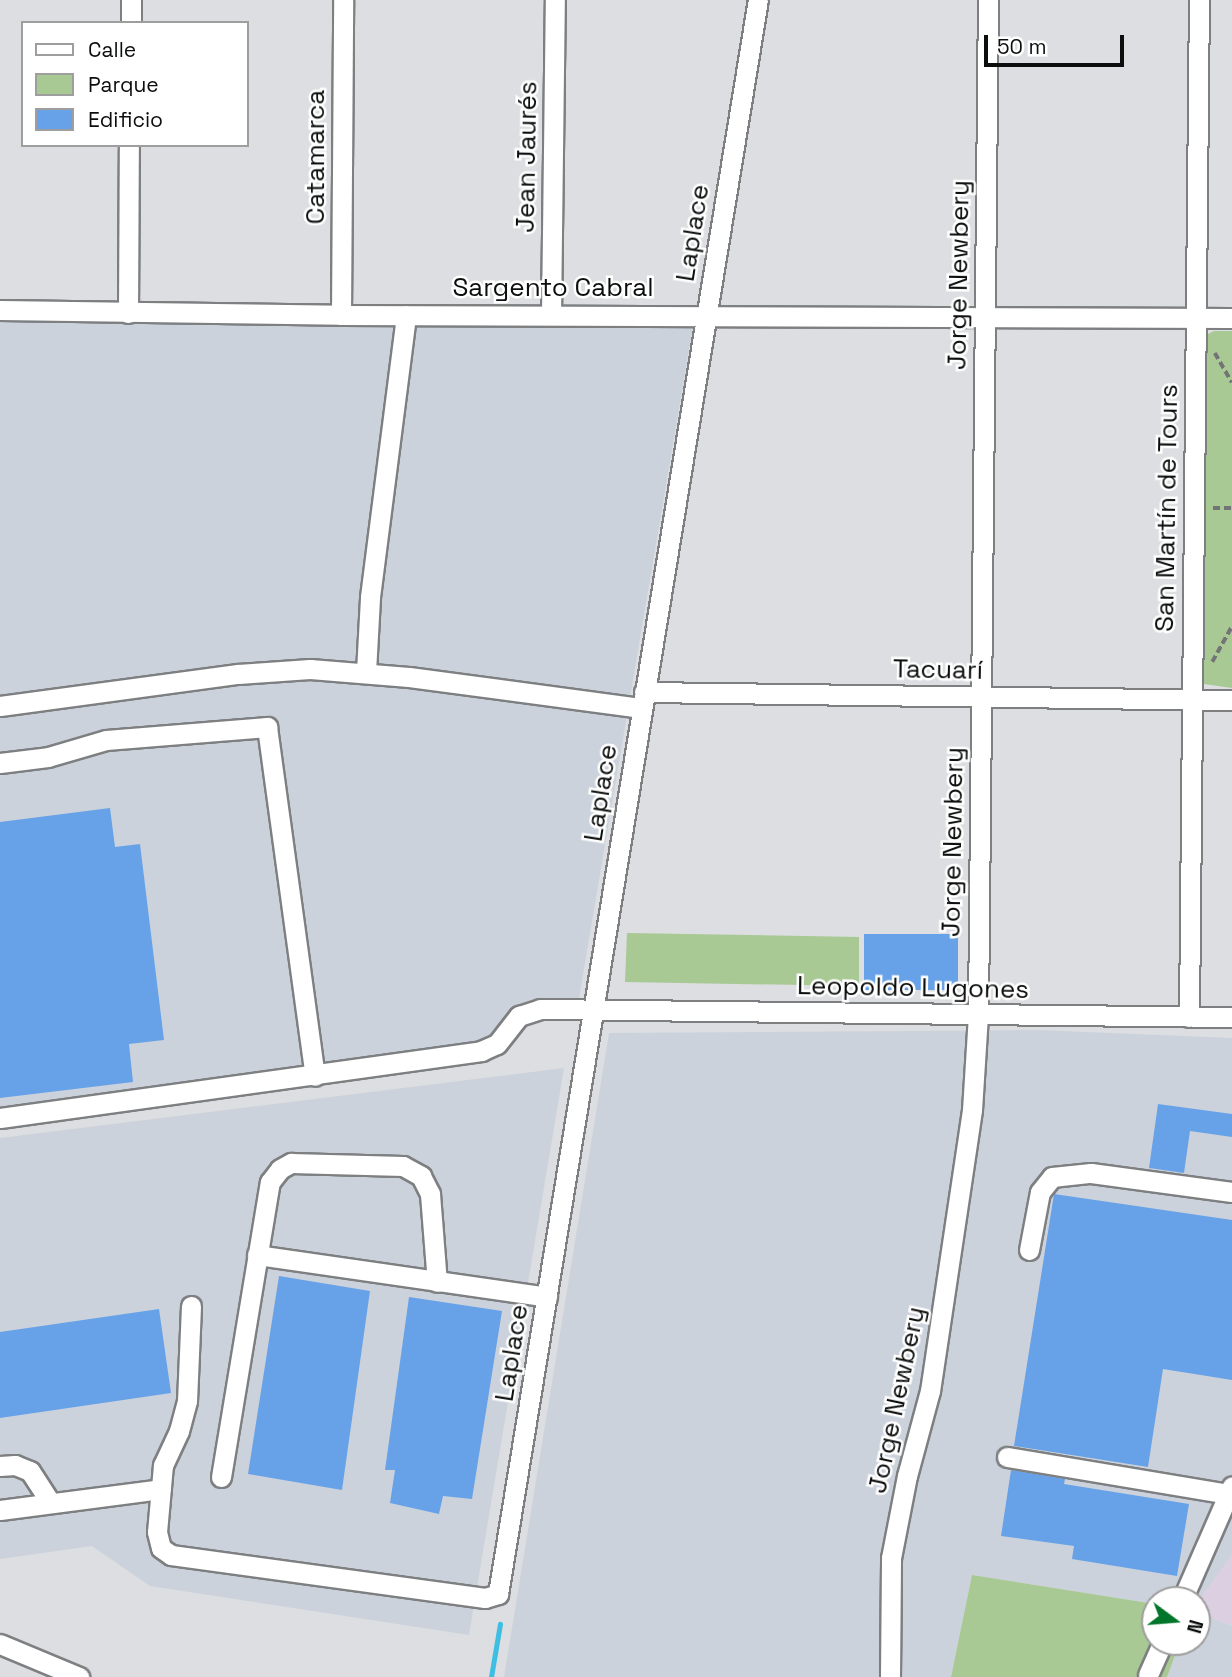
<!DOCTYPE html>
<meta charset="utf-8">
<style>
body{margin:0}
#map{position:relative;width:1232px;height:1677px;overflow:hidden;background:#dcdee1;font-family:"Space Grotesk",sans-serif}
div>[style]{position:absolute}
.commercial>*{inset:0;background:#ddcfe2}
.built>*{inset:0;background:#ccd2db}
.green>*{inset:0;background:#a8c894}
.stream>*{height:5px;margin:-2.5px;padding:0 2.5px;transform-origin:2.5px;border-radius:2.5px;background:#3ebee3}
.building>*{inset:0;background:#67a2e8}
.path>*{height:3.5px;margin-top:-1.75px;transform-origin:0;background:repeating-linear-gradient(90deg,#727475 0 7px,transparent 0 10.5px)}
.roads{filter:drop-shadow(2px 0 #7d7f81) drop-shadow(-2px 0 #7d7f81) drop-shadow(0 2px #7d7f81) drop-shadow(0 -2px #7d7f81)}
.minor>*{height:19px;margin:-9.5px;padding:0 9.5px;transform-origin:9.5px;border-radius:9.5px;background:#fff}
span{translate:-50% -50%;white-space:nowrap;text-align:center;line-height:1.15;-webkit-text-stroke:5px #fff;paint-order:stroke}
.street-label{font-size:26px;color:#0c0d0d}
.legend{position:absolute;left:21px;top:21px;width:228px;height:126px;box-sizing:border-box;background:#fff;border:2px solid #9e9e9e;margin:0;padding:9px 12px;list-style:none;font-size:21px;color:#0c0d0d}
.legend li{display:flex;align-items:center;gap:14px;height:35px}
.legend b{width:35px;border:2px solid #9e9e9e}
.north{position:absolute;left:1141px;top:1586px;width:70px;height:70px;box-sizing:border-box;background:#fff;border:2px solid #9e9e9e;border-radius:50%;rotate:106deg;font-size:19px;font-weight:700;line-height:28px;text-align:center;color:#0c0d0d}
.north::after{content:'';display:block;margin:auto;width:24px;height:32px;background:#01762b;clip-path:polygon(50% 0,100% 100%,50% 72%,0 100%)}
.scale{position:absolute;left:984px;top:35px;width:140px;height:32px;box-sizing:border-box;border:4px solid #0c0d0d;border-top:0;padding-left:9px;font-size:21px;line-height:24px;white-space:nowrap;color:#0c0d0d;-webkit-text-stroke:5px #fff;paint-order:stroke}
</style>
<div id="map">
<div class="commercial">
<i style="clip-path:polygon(1232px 1555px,1232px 1626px,1197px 1612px,1197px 1603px)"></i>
</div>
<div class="built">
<i style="clip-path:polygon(0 321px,693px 326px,577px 1010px,540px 1009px,497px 1044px,0 1118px)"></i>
<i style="clip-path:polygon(1037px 1030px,1232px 1038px,1232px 1555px,1197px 1603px,1197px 1600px,1155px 1600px,1155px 1604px,972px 1575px,951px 1677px,504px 1677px,609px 1033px)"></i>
<i style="clip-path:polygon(564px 1068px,469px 1635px,150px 1586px,92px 1546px,0 1559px,0 1138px)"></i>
<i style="clip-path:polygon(1197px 1612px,1232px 1626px,1232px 1677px,1167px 1677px,1180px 1642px,1197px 1642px)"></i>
</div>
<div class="green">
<i style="clip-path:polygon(1214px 331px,1232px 331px,1232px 688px,1204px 684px,1201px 676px,1205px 342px,1208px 334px)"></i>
<i style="clip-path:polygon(627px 933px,859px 937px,859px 986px,625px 982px)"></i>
<i style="clip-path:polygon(972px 1575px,1155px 1604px,1155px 1642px,1180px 1642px,1167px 1677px,951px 1677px)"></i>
</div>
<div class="stream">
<i style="left:491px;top:1677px;width:54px;rotate:-80.4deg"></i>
</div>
<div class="building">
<i style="clip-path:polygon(110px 808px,115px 847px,140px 844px,164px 1040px,129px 1044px,133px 1082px,0 1098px,0 822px)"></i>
<i style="clip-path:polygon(864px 934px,958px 934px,958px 990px,864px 990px)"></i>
<i style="clip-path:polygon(1158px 1104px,1232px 1114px,1232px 1137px,1190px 1131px,1184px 1173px,1149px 1168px)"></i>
<i style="clip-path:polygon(1054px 1194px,1232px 1220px,1232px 1380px,1163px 1369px,1148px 1467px,1014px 1446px)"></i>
<i style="clip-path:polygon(279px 1276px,370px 1291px,342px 1490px,248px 1474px)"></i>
<i style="clip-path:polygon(409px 1297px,502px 1311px,472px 1499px,443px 1496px,439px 1514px,390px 1503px,395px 1470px,385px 1470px)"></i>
<i style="clip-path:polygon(159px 1309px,171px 1393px,0 1418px,0 1332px)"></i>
<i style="clip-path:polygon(1011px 1470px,1065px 1479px,1064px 1484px,1189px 1504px,1177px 1576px,1072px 1559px,1074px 1546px,1001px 1536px)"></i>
</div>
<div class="path">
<i style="left:1215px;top:353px;width:34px;rotate:60deg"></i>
<i style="left:1213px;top:508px;width:19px"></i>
<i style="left:1212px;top:662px;width:41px;rotate:-60.9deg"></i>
</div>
<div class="roads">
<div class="minor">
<i style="left:131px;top:23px;width:23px;rotate:-90deg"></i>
<i style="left:0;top:310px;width:341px;rotate:0.8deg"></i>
<i style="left:341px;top:315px;width:891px;rotate:0.19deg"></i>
<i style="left:128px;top:313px;width:168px;rotate:-89.7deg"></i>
<i style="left:341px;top:315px;width:315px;rotate:-89.6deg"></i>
<i style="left:551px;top:315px;width:315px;rotate:-89.3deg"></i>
<i style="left:366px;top:672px;width:75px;rotate:-86.9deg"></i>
<i style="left:370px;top:597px;width:284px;rotate:-82.7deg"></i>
<i style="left:644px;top:692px;width:588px;rotate:0.78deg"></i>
<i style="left:0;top:706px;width:240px;rotate:-7.7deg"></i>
<i style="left:238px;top:674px;width:72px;rotate:-4deg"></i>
<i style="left:310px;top:669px;width:99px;rotate:4.6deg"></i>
<i style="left:409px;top:677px;width:235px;rotate:7.6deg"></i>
<i style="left:0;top:763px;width:48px;rotate:-7.1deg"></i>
<i style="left:48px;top:757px;width:60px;rotate:-16.3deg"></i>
<i style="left:106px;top:740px;width:162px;rotate:-4.6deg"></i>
<i style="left:267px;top:727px;width:352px;rotate:82.2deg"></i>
<i style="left:1189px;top:1017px;width:1017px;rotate:-89.44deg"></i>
<i style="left:0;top:1118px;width:486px;rotate:-7.9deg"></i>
<i style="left:481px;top:1051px;width:17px;rotate:-24deg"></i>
<i style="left:497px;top:1044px;width:36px;rotate:-52deg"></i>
<i style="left:519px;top:1016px;width:22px;rotate:-18deg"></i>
<i style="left:540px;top:1009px;width:692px;rotate:0.66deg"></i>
<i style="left:1029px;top:1250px;width:59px;rotate:-79.3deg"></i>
<i style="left:1040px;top:1192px;width:19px;rotate:-51deg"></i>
<i style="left:1052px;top:1177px;width:39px;rotate:-6deg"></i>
<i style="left:1091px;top:1173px;width:142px;rotate:7.7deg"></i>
<i style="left:257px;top:1255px;width:293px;rotate:8.2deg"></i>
<i style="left:191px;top:1306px;width:95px;rotate:92.4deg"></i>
<i style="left:187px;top:1401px;width:31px;rotate:105deg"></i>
<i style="left:179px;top:1431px;width:38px;rotate:115deg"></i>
<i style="left:163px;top:1465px;width:67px;rotate:95.1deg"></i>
<i style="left:157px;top:1532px;width:16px;rotate:76deg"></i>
<i style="left:161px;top:1548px;width:12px;rotate:35deg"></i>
<i style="left:171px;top:1555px;width:317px;rotate:7.8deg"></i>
<i style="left:485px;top:1598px;width:14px;rotate:-17deg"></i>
<i style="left:498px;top:1594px;width:1615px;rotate:-80.74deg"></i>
<i style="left:1007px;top:1457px;width:225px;rotate:9.5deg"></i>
<i style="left:0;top:1466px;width:15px;rotate:-4deg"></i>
<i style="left:15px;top:1465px;width:16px;rotate:22deg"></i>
<i style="left:30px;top:1471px;width:38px;rotate:57deg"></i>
<i style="left:221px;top:1477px;width:299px;rotate:-80.6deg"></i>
<i style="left:270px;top:1182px;width:16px;rotate:-52deg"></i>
<i style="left:280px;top:1169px;width:13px;rotate:-29deg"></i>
<i style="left:291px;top:1163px;width:112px;rotate:1.5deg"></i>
<i style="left:403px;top:1166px;width:21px;rotate:29deg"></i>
<i style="left:421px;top:1176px;width:20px;rotate:63deg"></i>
<i style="left:430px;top:1194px;width:88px;rotate:85.5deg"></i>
<i style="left:0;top:1510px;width:162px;rotate:-7.4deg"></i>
<i style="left:1182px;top:1600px;width:124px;rotate:-66.3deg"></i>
<i style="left:0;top:1644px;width:86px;rotate:22.7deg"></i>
<i style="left:1148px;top:1675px;width:36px;rotate:-66deg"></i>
<i style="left:890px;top:1677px;width:119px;rotate:-89.5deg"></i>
<i style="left:891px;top:1558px;width:84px;rotate:-79deg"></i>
<i style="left:907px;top:1476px;width:88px;rotate:-74.9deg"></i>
<i style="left:930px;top:1391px;width:284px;rotate:-81.5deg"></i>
<i style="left:972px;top:1110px;width:95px;rotate:-86.4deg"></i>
<i style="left:978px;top:1015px;width:1015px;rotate:-89.44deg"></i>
</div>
</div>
<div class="street-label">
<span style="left:316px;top:157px;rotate:-90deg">Catamarca</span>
<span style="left:527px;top:157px;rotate:-89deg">Jean Jaurés</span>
<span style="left:693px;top:233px;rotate:-81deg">Laplace</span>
<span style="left:959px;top:275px;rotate:-89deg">Jorge Newbery</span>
<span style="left:553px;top:288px">Sargento Cabral</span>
<span style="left:1167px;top:508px;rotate:-89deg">San Martín de Tours</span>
<span style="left:938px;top:670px;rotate:1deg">Tacuarí</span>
<span style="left:601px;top:793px;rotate:-81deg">Laplace</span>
<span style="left:953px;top:842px;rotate:-89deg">Jorge Newbery</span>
<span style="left:913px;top:988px;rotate:1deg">Leopoldo Lugones</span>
<span style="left:512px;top:1353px;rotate:-81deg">Laplace</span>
<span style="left:897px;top:1400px;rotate:-78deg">Jorge Newbery</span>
</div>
<ul class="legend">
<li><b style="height:9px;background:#fff"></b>Calle</li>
<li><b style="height:19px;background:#a8c894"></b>Parque</li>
<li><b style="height:19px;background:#67a2e8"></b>Edificio</li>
</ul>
<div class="north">N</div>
<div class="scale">50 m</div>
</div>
